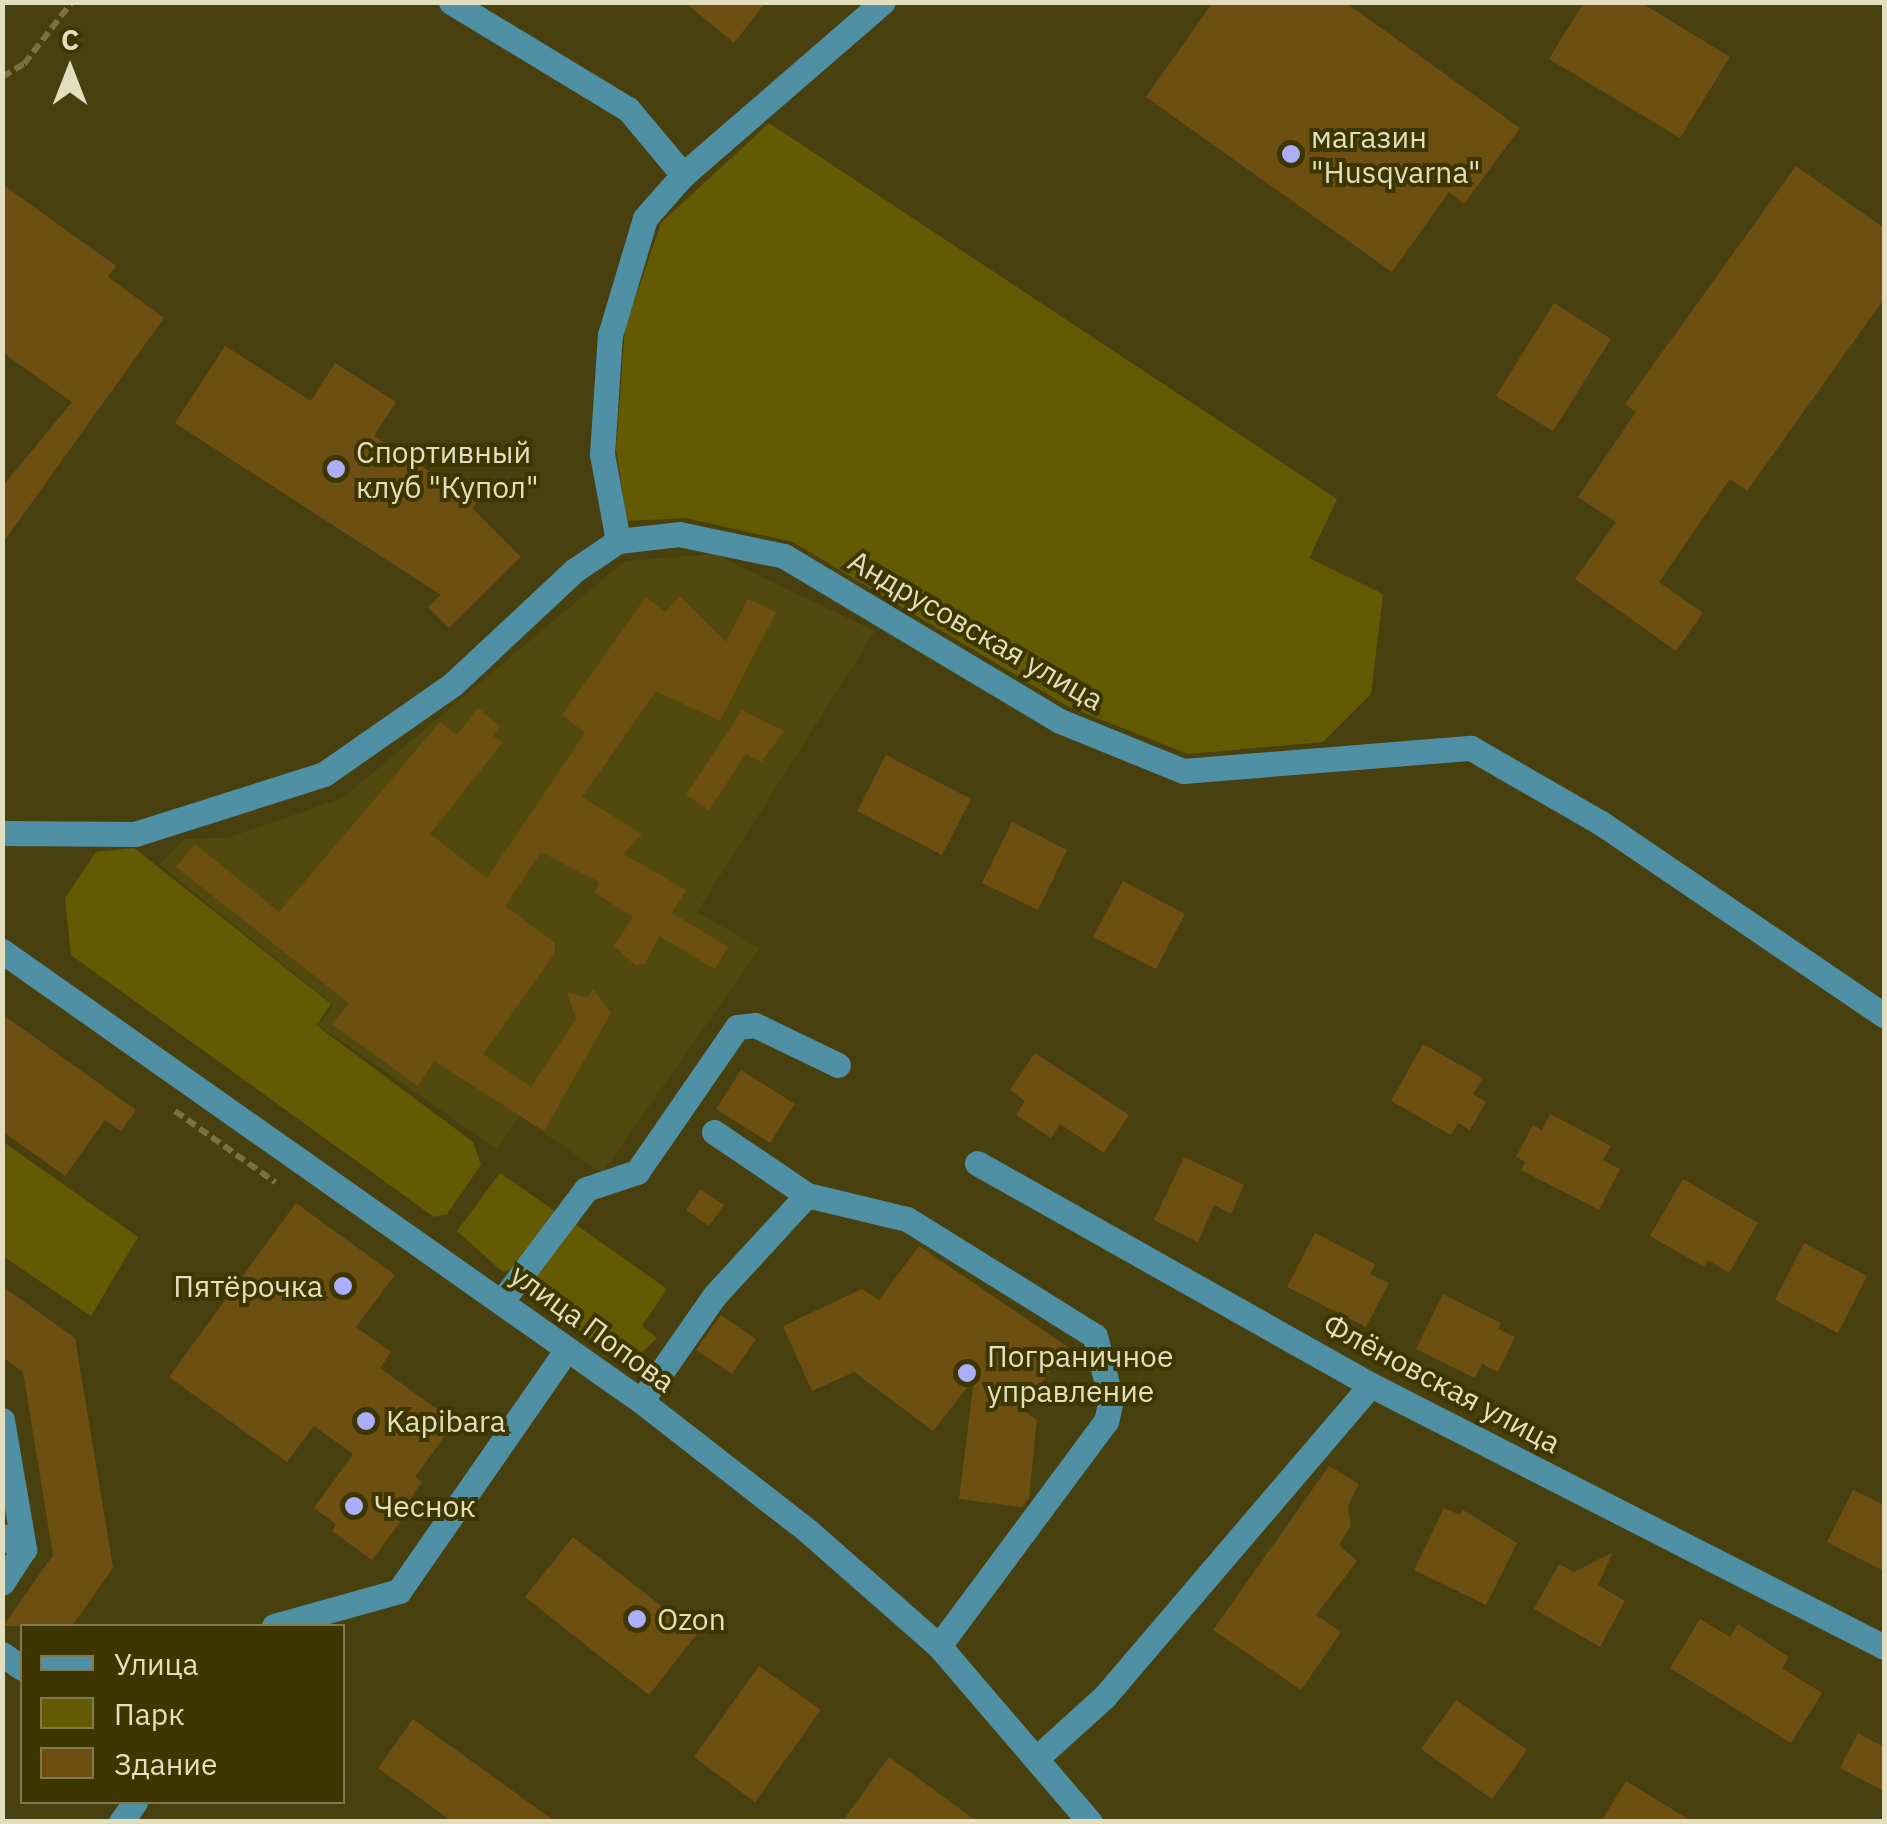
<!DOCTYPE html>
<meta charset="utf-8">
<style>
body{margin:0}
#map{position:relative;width:1887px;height:1824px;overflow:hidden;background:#48410f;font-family:"IBM Plex Sans",sans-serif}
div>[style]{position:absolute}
.built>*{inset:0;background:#52490f}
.green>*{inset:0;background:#655a04}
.building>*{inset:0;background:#6d4f11}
.path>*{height:6px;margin-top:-3px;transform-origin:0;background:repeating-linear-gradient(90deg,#777144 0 10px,transparent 0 15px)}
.minor>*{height:25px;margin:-12.5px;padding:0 12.5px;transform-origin:12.5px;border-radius:12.5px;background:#4f90a5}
.dots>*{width:28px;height:28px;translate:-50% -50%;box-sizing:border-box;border:5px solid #3d3601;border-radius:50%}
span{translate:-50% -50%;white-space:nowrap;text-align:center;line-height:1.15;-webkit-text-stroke:8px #3d3601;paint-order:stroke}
.poi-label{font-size:30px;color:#e2debe}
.left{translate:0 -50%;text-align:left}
.right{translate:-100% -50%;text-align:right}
.street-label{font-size:30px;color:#e2debe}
.frame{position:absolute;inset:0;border:5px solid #e2debe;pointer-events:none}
.legend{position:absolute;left:20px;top:1624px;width:325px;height:180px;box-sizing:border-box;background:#3d3601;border:2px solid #7f794d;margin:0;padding:12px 18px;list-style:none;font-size:30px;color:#e2debe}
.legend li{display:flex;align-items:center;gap:20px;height:50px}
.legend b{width:50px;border:2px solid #7f794d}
.north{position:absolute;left:20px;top:20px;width:100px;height:100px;-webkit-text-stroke:8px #3d3601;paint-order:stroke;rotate:0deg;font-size:28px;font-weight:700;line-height:40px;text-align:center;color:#e2debe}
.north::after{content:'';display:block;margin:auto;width:35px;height:45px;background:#e2debe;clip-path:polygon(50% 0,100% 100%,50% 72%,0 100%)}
</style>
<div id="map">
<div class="built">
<i style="clip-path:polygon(714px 554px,875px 631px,697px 912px,760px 948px,602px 1173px,520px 1116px,497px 1149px,318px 1025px,333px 1005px,160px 865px,184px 839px,227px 838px,343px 798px,625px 561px)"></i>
</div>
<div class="green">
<i style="clip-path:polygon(769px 123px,1337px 499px,1309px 558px,1383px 594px,1371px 694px,1323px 742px,1188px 754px,1069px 707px,793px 542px,685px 518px,627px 521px,616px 449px,625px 328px,661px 223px)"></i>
<i style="clip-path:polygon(134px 848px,331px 1004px,316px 1025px,473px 1142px,481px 1165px,447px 1214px,434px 1217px,71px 955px,65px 898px,96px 852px)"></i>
<i style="clip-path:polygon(2px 1141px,138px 1237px,91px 1316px,3px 1256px)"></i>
<i style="clip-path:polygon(500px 1173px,556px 1212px,516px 1267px,503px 1272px,457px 1231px)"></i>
<i style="clip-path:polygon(575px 1224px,667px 1289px,642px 1326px,657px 1338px,628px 1366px,534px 1298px,532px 1280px)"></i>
</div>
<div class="building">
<i style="clip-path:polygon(684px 2px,766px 2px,734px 43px)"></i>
<i style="clip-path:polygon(1213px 2px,1345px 2px,1520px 128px,1464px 204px,1449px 192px,1392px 272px,1146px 97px)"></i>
<i style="clip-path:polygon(1584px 2px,1640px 2px,1730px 57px,1680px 138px,1549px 59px)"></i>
<i style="clip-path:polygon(1796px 166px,1884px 228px,1884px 299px,1747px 491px,1730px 479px,1659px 582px,1703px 613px,1676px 651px,1575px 579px,1616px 522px,1578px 497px,1636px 412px,1625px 404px)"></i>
<i style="clip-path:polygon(2px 184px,116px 266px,108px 277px,164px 318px,2px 544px,2px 487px,72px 402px,2px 352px)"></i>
<i style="clip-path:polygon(1554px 303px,1611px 339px,1553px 431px,1496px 396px)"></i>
<i style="clip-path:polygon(225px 346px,311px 401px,335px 363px,396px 402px,374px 436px,477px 502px,473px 509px,521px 557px,449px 628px,428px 607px,441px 595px,175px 423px)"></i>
<i style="clip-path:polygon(680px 596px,726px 642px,748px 599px,776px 612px,720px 721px,656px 691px,582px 797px,642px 834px,624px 854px,686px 890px,672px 913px,728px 947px,715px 969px,659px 936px,645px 964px,635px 965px,614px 946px,633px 917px,595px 893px,599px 882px,541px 852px,505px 906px,555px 943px,555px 953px,483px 1054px,531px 1087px,576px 1019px,567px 992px,587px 998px,593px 989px,611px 1013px,544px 1131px,434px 1061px,418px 1086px,332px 1024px,349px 1003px,176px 867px,195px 844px,279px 912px,440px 722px,457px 735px,478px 708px,500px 726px,493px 736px,503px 742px,430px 834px,487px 878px,585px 733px,562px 715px,646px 597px,665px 612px)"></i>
<i style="clip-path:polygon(742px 710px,784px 731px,761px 762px,746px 754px,709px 810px,686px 795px)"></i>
<i style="clip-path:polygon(886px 755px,971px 799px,942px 855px,857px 811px)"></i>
<i style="clip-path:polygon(1012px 822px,1067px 850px,1038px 910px,982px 883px)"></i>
<i style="clip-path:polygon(1123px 881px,1185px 914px,1156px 969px,1093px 937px)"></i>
<i style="clip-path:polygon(2px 1014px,136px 1110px,121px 1131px,105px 1120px,65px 1176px,2px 1131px)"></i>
<i style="clip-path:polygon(1423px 1044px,1483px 1078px,1473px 1094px,1486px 1102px,1470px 1130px,1458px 1123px,1451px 1135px,1391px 1101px)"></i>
<i style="clip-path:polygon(1035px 1053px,1129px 1115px,1104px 1153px,1060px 1124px,1051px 1138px,1016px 1115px,1025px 1101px,1010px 1090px)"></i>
<i style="clip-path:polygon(741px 1070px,795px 1104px,770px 1143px,716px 1109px)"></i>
<i style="clip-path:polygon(1550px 1114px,1611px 1146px,1603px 1160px,1620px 1169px,1599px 1210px,1521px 1170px,1525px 1162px,1516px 1157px,1533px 1125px,1542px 1130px)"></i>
<i style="clip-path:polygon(1184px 1157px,1244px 1185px,1231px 1214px,1214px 1205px,1198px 1242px,1154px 1220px)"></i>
<i style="clip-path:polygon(1683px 1179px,1758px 1223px,1729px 1273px,1708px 1260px,1704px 1267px,1650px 1236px)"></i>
<i style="clip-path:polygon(700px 1189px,724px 1205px,709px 1226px,686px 1210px)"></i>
<i style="clip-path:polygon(296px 1203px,395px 1275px,356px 1327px,391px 1352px,380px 1368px,455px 1422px,415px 1477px,422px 1482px,405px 1506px,410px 1509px,372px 1560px,332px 1531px,336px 1524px,314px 1508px,353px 1454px,314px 1426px,287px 1462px,169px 1377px)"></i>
<i style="clip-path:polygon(1315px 1233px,1375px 1264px,1370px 1274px,1389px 1283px,1366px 1327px,1287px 1287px)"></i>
<i style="clip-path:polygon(1804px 1243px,1867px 1276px,1838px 1333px,1775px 1300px)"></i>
<i style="clip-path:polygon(919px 1246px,1068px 1347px,1022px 1409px,1037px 1420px,1029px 1498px,1022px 1507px,959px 1499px,974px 1379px,933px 1431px,854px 1372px,812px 1391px,783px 1326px,862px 1289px,879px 1300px)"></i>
<i style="clip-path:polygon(2px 1286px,75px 1338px,113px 1568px,72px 1626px,3px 1626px,53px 1555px,23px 1372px,2px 1357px)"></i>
<i style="clip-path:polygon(1443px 1294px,1501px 1323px,1498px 1329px,1515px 1337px,1498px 1372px,1482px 1364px,1475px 1378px,1416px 1349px)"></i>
<i style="clip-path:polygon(721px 1315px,756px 1339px,732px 1374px,696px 1350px)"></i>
<i style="clip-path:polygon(1329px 1466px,1359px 1484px,1348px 1506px,1351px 1526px,1339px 1545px,1357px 1561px,1316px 1615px,1341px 1632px,1301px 1690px,1213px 1630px)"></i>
<i style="clip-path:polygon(1853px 1490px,1884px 1505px,1884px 1571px,1827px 1542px)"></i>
<i style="clip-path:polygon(1444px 1508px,1460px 1515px,1463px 1510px,1517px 1543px,1486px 1605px,1414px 1570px)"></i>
<i style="clip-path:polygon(573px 1537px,697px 1634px,649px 1695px,525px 1597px)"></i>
<i style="clip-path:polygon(1613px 1552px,1598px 1585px,1625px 1601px,1600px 1647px,1534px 1609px,1559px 1564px,1574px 1572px)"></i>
<i style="clip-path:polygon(1700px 1619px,1730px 1637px,1738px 1624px,1789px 1657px,1782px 1668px,1822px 1693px,1791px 1743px,1670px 1668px)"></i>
<i style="clip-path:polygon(759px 1666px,821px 1710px,755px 1802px,694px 1757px)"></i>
<i style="clip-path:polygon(1456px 1700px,1527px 1750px,1492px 1799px,1421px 1749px)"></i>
<i style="clip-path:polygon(413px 1719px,556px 1822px,453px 1822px,378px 1768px)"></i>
<i style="clip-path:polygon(1858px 1733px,1884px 1747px,1884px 1791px,1840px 1768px)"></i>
<i style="clip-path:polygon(889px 1757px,978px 1822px,842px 1822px)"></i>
<i style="clip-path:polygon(1626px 1781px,1693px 1822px,1601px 1822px)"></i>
</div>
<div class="path">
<i style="left:2px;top:77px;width:26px;rotate:-31deg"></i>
<i style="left:24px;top:64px;width:78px;rotate:-52.3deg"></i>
<i style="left:175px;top:1111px;width:123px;rotate:35.4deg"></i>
</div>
<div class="minor">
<i style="left:451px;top:2px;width:207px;rotate:31.2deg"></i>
<i style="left:628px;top:109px;width:86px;rotate:50.2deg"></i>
<i style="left:618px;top:541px;width:88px;rotate:-100.4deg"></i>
<i style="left:602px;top:454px;width:119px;rotate:-86.2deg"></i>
<i style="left:610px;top:335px;width:122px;rotate:-73.3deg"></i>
<i style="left:645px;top:218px;width:57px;rotate:-48.5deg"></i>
<i style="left:683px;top:175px;width:264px;rotate:-40.9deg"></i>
<i style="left:2px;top:833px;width:133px;rotate:0.4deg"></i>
<i style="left:135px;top:834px;width:198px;rotate:-17.6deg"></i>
<i style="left:324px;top:774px;width:157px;rotate:-34.9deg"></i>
<i style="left:453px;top:684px;width:167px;rotate:-43.1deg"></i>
<i style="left:575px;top:570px;width:52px;rotate:-34deg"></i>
<i style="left:618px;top:541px;width:61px;rotate:-6.5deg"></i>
<i style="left:679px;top:534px;width:107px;rotate:11.8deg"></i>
<i style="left:784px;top:556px;width:322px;rotate:30.9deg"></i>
<i style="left:1060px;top:721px;width:133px;rotate:22.1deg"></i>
<i style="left:1183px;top:771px;width:289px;rotate:-4.6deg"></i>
<i style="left:1471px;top:748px;width:150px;rotate:30deg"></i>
<i style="left:1601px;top:823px;width:342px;rotate:34.2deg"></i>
<i style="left:2px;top:951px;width:782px;rotate:35.15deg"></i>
<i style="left:641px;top:1401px;width:212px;rotate:37.9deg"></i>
<i style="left:808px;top:1531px;width:174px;rotate:41.3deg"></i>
<i style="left:939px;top:1646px;width:232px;rotate:49.4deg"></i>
<i style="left:714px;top:1132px;width:112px;rotate:34.1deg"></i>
<i style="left:977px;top:1163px;width:452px;rotate:29.4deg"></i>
<i style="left:1371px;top:1385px;width:576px;rotate:27.05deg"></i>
<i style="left:501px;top:1302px;width:141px;rotate:-53deg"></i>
<i style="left:586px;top:1189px;width:54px;rotate:-18.4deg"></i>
<i style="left:637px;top:1172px;width:176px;rotate:-55.4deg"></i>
<i style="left:737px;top:1027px;width:18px;rotate:-6deg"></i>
<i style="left:755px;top:1025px;width:92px;rotate:25.7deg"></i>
<i style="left:641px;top:1401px;width:129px;rotate:-55.1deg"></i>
<i style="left:715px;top:1295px;width:136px;rotate:-47.4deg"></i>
<i style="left:807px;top:1195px;width:103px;rotate:13.5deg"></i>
<i style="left:907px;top:1219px;width:221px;rotate:31.9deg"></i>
<i style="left:1095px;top:1336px;width:66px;rotate:76deg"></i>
<i style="left:1111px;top:1400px;width:22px;rotate:103deg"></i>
<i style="left:1106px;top:1421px;width:280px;rotate:126.6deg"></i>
<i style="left:2px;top:1420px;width:131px;rotate:80.3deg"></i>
<i style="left:2px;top:1536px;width:26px;rotate:31deg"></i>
<i style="left:24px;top:1549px;width:40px;rotate:122.9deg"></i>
<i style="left:274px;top:1626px;width:130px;rotate:-15.6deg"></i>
<i style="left:399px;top:1591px;width:292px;rotate:-55.2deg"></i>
<i style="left:2px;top:1654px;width:24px;rotate:35deg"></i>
<i style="left:1040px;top:1755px;width:88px;rotate:-42.2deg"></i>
<i style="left:1105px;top:1696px;width:409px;rotate:-49.5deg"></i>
<i style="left:121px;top:1822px;width:24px;rotate:-55deg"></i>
</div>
<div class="dots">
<i style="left:1291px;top:154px;background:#abaffb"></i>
<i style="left:336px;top:469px;background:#abaffb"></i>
<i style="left:343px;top:1286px;background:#abaffb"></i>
<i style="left:967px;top:1373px;background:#abaffb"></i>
<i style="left:366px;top:1421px;background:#abaffb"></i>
<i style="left:354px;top:1506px;background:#abaffb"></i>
<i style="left:637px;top:1619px;background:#abaffb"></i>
</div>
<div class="poi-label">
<span class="left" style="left:1311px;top:154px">магазин<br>"Husqvarna"</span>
<span class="left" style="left:356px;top:469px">Спортивный<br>клуб "Купол"</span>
<span class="right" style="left:323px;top:1286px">Пятёрочка</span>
<span class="left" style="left:987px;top:1373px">Пограничное<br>управление</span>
<span class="left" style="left:386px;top:1421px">Kapibara</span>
<span class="left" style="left:374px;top:1506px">Чеснок</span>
<span class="left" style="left:657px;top:1619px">Ozon</span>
</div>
<div class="street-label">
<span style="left:976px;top:630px;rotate:30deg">Андрусовская улица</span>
<span style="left:593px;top:1328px;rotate:36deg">улица Попова</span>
<span style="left:1442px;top:1383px;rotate:28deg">Флёновская улица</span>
</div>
<div class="frame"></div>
<ul class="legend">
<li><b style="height:12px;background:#4f90a5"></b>Улица</li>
<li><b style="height:28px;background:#655a04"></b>Парк</li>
<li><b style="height:28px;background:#6d4f11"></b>Здание</li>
</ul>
<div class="north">С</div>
</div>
